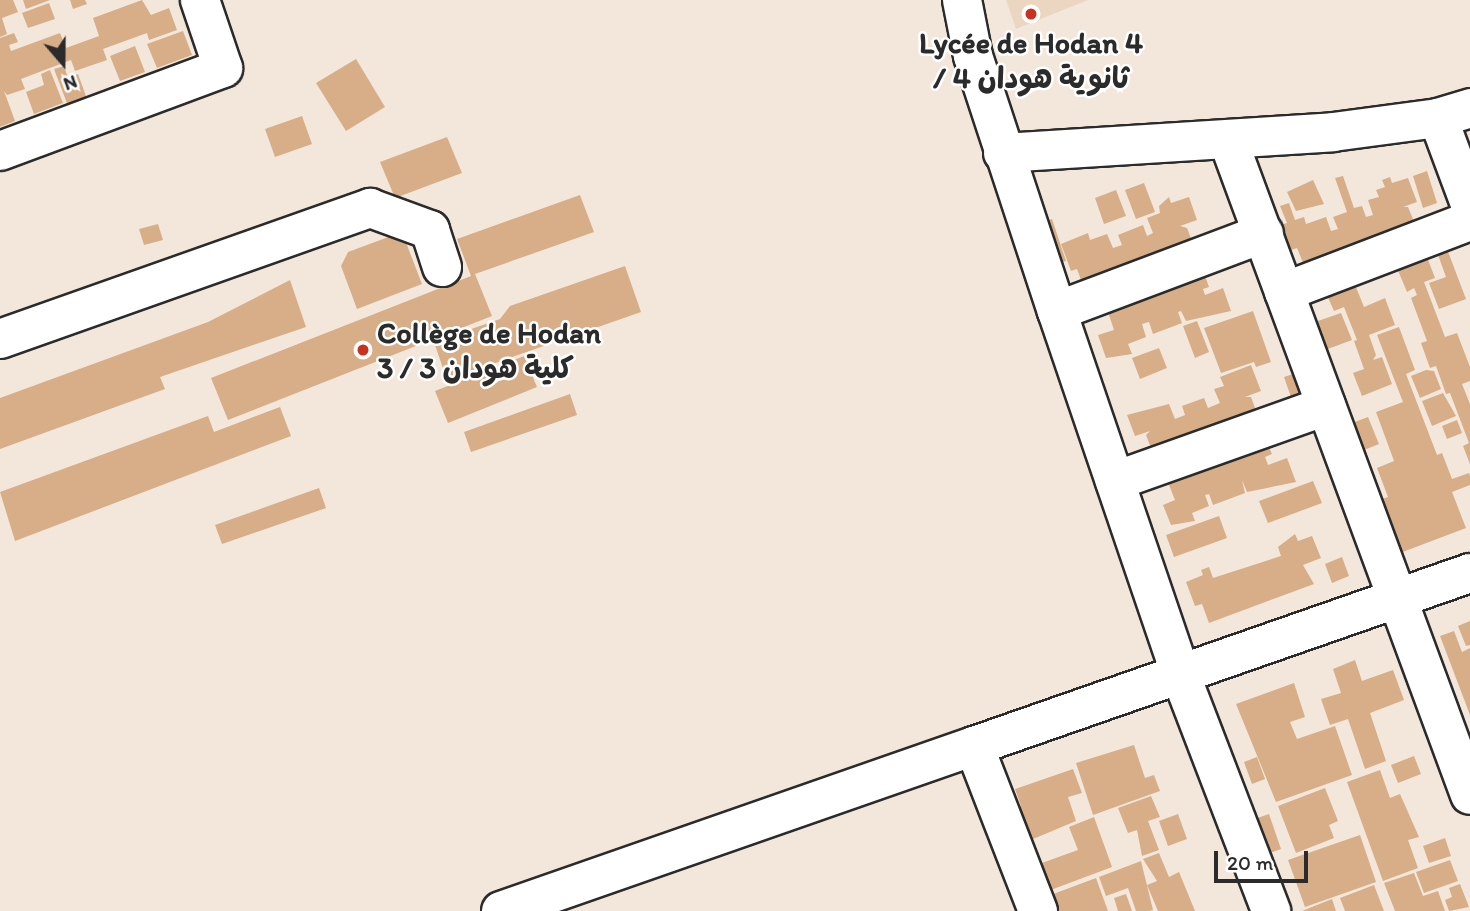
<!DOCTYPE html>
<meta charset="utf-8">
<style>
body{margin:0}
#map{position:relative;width:1470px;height:911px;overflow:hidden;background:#f3e7db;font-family:Itim,"Playpen Sans Arabic",sans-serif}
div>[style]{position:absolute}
.built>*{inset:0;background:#ebd6c2}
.building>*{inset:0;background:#d7ae88}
.roads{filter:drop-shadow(2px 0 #2b2b2b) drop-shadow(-2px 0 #2b2b2b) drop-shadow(0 2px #2b2b2b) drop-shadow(0 -2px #2b2b2b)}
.minor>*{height:38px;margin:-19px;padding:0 19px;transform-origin:19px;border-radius:19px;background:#fff}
.dots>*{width:19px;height:19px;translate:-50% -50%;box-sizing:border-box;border:4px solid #fff;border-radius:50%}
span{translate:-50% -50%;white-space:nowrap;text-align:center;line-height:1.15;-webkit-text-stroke:5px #fff;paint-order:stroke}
.poi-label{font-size:30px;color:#2b2b2b;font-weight:700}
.left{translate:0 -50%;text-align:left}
.north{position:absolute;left:28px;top:28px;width:70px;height:70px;-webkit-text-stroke:5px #fff;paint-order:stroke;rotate:160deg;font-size:19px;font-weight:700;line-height:28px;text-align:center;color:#2b2b2b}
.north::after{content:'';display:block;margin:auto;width:24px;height:32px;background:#2b2b2b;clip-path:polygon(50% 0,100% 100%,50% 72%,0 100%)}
.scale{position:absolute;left:1214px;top:851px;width:94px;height:32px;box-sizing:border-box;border:4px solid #2b2b2b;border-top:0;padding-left:9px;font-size:21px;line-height:24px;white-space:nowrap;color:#2b2b2b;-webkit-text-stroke:5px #fff;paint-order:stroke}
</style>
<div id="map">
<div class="built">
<i style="clip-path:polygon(1006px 0,1088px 0,1016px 29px)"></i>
</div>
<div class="building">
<i style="clip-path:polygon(0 0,13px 0,18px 12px,2px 18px,7px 34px,0 37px)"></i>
<i style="clip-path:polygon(23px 0,50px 0,26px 9px)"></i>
<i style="clip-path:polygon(70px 0,85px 0,87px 4px,73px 9px)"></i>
<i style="clip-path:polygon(142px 0,151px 15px,169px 8px,177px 30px,149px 40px,147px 33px,103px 49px,107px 60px,75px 71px,71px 60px,21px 79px,25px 89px,7px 95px,4px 91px,15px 121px,0 127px,0 38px,14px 33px,18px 42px,9px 45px,11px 51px,60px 33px,66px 48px,99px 36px,93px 18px)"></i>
<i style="clip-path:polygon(49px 3px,55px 19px,28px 28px,22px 13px)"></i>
<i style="clip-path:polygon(183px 31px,192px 55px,157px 68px,147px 44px)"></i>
<i style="clip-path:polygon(135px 46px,145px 72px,120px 81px,110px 56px)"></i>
<i style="clip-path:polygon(356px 59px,385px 107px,346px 131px,316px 83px)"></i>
<i style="clip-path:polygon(64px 66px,68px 78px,78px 74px,87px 99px,68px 106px,54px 69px)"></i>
<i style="clip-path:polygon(50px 70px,63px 103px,34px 114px,26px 92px,44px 85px,41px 74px)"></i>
<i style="clip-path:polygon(302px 116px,312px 144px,275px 157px,265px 129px)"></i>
<i style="clip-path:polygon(447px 137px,462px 173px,395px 198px,380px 162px)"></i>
<i style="clip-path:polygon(1427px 171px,1437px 203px,1423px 208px,1413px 176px)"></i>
<i style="clip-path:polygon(1343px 176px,1354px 208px,1362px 206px,1366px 217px,1373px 215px,1368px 200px,1379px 197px,1376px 190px,1385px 187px,1382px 180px,1390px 177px,1392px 183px,1408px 178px,1417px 202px,1403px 207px,1408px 207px,1417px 229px,1306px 270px,1297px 248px,1291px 250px,1281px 225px,1287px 223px,1280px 206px,1289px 203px,1295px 220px,1304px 217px,1306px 224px,1326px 217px,1331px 231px,1338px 229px,1333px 217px,1347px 212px,1335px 178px)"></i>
<i style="clip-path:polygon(1313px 180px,1324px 204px,1296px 211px,1287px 192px)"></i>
<i style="clip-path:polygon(1144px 183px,1155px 212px,1136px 219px,1125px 190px)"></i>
<i style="clip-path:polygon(1116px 190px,1126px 216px,1104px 224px,1095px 198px)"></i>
<i style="clip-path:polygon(580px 195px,594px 232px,475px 274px,492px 316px,228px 420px,211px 378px,471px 276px,457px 239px)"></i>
<i style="clip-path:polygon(1169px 197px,1171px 203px,1189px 197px,1197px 220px,1180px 226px,1187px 228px,1194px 246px,1084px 288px,1077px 269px,1071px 271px,1061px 244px,1088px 233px,1090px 240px,1107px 234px,1113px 248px,1122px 245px,1118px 235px,1143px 225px,1147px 236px,1153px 233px,1147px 218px,1160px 213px,1159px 206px)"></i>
<i style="clip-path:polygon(1052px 219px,1066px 261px,1050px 266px,1035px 225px)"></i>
<i style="clip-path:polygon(158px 224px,163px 240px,144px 245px,139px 229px)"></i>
<i style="clip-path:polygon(402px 232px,422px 284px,357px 309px,341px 266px,348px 252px)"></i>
<i style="clip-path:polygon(1447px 249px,1466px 299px,1439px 309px,1429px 283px,1446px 277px,1437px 252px)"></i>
<i style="clip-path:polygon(1427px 257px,1435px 278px,1424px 282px,1445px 337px,1457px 333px,1470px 367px,1470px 381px,1462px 384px,1470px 404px,1470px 464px,1463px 446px,1469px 443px,1450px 393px,1446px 394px,1436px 366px,1430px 368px,1421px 343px,1427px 341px,1411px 298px,1417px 295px,1414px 288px,1407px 292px,1397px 268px)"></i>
<i style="clip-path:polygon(625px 266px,641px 312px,447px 380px,434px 342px,500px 319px,510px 306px)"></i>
<i style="clip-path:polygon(1204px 273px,1209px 287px,1203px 289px,1205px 295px,1223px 288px,1231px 311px,1186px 321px,1181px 311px,1178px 312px,1182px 323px,1153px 334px,1149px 322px,1142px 324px,1146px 337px,1128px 344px,1132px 354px,1106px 358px,1098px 335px,1114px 330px,1107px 309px)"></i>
<i style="clip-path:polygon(290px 280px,306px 327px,160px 377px,165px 389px,0 449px,0 398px,208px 322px)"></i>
<i style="clip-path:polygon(1354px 282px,1364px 307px,1385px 298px,1395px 325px,1369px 335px,1376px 355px,1373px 360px,1382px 357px,1392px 384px,1362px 396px,1353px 373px,1364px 369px,1354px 341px,1357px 340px,1344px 307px,1334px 311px,1326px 293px)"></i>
<i style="clip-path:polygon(1253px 311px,1271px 362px,1256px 367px,1254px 362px,1221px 373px,1204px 328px)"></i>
<i style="clip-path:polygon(1341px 313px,1352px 340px,1325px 350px,1315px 322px)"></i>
<i style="clip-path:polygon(1197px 321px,1209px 352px,1195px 358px,1183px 326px)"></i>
<i style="clip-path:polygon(1399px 327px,1415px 370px,1406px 374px,1437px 455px,1442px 453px,1452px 479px,1469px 473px,1470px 476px,1470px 485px,1452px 492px,1466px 528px,1400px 553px,1379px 500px,1388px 497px,1377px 468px,1394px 461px,1376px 412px,1403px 402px,1377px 335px)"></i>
<i style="clip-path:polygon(1159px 348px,1167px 368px,1140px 379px,1132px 358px)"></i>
<i style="clip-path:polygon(524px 356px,537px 387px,448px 423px,435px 391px)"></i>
<i style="clip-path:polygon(1251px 365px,1261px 391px,1245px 397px,1251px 397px,1258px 416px,1154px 456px,1146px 435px,1150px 431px,1135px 436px,1127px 415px,1169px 404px,1175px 419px,1185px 415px,1182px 406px,1204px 398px,1208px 408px,1220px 403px,1214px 389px,1224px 386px,1220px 377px)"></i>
<i style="clip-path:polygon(1426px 370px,1434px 371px,1441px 389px,1420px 398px,1411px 376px)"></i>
<i style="clip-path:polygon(1296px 373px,1305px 398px,1293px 403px,1284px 377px)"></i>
<i style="clip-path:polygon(1443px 393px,1456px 416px,1432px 426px,1422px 401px)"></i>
<i style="clip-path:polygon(570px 394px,577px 415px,471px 452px,464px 432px)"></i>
<i style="clip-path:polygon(280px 407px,291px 436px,15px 541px,0 492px,208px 416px,214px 432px)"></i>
<i style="clip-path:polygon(1368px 417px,1379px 444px,1364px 450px,1352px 423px)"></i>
<i style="clip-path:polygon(1457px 420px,1462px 433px,1447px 439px,1442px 426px)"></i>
<i style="clip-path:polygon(1267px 443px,1272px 454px,1265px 457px,1268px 465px,1287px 458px,1296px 482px,1247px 492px,1242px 480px,1245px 493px,1213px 505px,1209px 494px,1205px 495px,1209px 506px,1192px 513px,1195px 521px,1171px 525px,1163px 505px,1175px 500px,1167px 480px)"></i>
<i style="clip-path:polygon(1313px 481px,1322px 503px,1268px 523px,1259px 501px)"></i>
<i style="clip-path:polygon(319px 488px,326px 508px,222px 544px,215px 525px)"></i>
<i style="clip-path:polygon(1219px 516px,1227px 538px,1174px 557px,1166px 535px)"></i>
<i style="clip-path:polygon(1295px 534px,1298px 541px,1312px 536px,1321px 558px,1303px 565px,1314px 584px,1209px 623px,1202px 604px,1195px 606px,1186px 582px,1203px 575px,1201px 570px,1209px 567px,1213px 578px,1281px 556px,1278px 547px)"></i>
<i style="clip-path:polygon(1342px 557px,1349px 576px,1332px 583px,1325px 564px)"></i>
<i style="clip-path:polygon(1470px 621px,1470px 645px,1466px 646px,1458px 626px)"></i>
<i style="clip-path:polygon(1454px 631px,1462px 652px,1470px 648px,1470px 715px,1440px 636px)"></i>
<i style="clip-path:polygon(1355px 660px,1362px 681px,1393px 670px,1404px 700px,1370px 713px,1386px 761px,1365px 769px,1348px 719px,1330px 725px,1321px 699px,1341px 693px,1333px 669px)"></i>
<i style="clip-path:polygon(1294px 683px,1305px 717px,1290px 722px,1297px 739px,1335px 726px,1352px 775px,1276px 802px,1236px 704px)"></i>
<i style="clip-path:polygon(1134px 745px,1145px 778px,1154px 775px,1160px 791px,1093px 815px,1076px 763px)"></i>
<i style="clip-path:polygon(1414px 756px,1421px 774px,1398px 783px,1391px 765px)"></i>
<i style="clip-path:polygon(1257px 757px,1265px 779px,1252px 784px,1244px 762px)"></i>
<i style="clip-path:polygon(1073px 769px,1082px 793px,1068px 797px,1076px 821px,1026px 842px,1015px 808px,1021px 806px,1015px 789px)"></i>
<i style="clip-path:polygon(1380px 770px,1390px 798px,1400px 794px,1419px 837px,1408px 840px,1418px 868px,1383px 881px,1347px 782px)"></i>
<i style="clip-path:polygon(1325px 788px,1338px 821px,1329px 825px,1334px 838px,1296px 853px,1278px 806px)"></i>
<i style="clip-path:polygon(1151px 796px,1160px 817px,1148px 821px,1159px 850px,1142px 856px,1137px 830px,1128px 833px,1118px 808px)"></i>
<i style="clip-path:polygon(1178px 814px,1187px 839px,1168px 846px,1159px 821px)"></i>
<i style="clip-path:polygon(1269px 814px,1281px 849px,1262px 856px,1249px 821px)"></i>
<i style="clip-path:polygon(1094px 817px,1112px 867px,1048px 891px,1039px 864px,1078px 850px,1069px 827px)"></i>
<i style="clip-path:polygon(1360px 835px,1376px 882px,1305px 907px,1288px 860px)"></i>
<i style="clip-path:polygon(1445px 838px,1451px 856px,1429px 863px,1423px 846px)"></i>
<i style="clip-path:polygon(1159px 853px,1169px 877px,1179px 872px,1195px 911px,1158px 911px,1147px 885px,1157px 881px,1143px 859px)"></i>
<i style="clip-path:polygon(1450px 860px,1458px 881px,1424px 893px,1416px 872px)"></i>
<i style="clip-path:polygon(1141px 861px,1153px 910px,1150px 911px,1136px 911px,1128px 888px,1106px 896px,1099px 877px)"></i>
<i style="clip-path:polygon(1414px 873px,1423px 896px,1438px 891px,1445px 911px,1395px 911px,1384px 883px)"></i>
<i style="clip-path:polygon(1096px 878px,1108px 911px,1053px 911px,1048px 896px)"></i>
<i style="clip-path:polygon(1460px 884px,1469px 907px,1449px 911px,1445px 900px,1452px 897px,1449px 888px)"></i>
<i style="clip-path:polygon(1374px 885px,1384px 911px,1345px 911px,1340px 898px)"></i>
<i style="clip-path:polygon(1126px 894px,1132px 911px,1118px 911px,1114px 898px)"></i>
<i style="clip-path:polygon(1332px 899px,1336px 911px,1302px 911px)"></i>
</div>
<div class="roads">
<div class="minor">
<i style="left:962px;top:0;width:57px;rotate:78.9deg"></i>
<i style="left:973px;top:56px;width:268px;rotate:71.8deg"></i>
<i style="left:1057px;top:311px;width:385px;rotate:71.2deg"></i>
<i style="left:1181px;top:676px;width:252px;rotate:69deg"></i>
<i style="left:1438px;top:118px;width:92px;rotate:69.6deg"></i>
<i style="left:1228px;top:140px;width:698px;rotate:69.72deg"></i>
<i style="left:0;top:151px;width:238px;rotate:-20.4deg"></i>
<i style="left:223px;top:68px;width:72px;rotate:-108.7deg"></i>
<i style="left:1003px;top:153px;width:331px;rotate:-3.6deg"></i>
<i style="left:1333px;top:132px;width:106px;rotate:-7.6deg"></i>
<i style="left:1438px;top:118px;width:34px;rotate:-17deg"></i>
<i style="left:1284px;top:292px;width:199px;rotate:-20.9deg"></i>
<i style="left:1057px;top:311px;width:221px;rotate:-20.6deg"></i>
<i style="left:0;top:339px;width:393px;rotate:-19.5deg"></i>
<i style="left:370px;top:208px;width:64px;rotate:20.1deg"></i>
<i style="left:430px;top:230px;width:39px;rotate:72deg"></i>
<i style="left:1115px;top:481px;width:224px;rotate:-19.6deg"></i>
<i style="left:501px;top:911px;width:501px;rotate:-19.23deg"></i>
<i style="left:1038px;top:911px;width:177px;rotate:-111.2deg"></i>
<i style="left:974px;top:746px;width:525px;rotate:-19.23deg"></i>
</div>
</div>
<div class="dots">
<i style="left:1031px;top:14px;background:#c8321e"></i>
<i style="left:363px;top:350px;background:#c8321e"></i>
</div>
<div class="poi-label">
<span style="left:1031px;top:60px">Lycée de Hodan 4<br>/ ثانوية هودان 4</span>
<span class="left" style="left:377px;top:350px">Collège de Hodan<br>3 / كلية هودان 3</span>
</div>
<div class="north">N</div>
<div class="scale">20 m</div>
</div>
